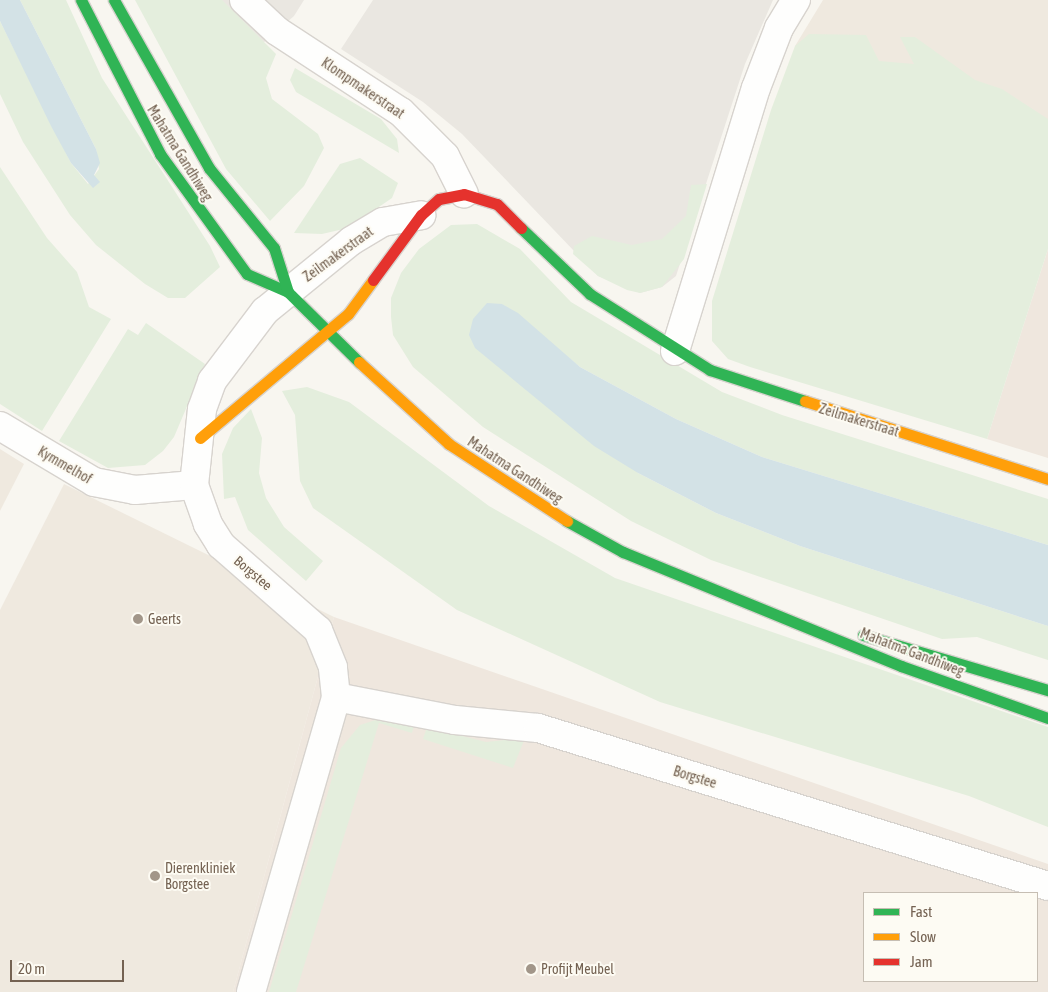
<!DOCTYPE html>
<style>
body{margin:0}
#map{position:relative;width:1048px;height:992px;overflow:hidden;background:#f8f6f0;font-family:"Asap Condensed",sans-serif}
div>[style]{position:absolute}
.residential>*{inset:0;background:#efe9df}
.commercial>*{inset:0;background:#efe7de}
.industrial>*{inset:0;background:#eae7e1}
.green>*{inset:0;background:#e4eedd}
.water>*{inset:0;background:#d3e2e6}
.roads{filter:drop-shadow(1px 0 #d7d3ce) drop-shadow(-1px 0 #d7d3ce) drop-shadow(0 1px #d7d3ce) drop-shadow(0 -1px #d7d3ce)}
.street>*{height:28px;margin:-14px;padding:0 14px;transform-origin:14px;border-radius:14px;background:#fefefd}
.fast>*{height:11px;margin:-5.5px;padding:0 5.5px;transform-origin:5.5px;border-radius:5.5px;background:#30b455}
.slow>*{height:11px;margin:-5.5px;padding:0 5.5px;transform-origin:5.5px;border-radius:5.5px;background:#ff9f0a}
.jam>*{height:11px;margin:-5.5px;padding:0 5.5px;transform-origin:5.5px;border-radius:5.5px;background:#e5322d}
.dots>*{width:14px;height:14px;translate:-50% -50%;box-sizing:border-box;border:2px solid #fdfbf3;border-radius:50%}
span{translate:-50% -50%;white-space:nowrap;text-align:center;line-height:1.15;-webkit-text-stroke:4px #fdfbf3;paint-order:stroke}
.street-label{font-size:14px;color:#746252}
.poi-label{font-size:14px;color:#746252}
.left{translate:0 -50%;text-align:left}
.legend{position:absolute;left:863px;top:892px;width:175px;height:90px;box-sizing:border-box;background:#fdfbf3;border:1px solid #c6beb3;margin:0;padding:6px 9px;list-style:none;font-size:15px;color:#746252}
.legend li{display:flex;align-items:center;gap:10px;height:25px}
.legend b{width:25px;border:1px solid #c6beb3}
.scale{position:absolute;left:10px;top:960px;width:114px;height:22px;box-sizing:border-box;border:2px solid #746252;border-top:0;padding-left:6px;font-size:15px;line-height:18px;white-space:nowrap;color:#746252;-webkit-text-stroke:4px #fdfbf3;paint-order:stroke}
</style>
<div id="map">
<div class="residential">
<i style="clip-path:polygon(823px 0,1048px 0,1048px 130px,795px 46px)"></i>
<i style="clip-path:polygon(0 449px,24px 464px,0 511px)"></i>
<i style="clip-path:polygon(64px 484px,334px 617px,233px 992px,0 992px,0 610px)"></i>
</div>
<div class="commercial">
<i style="clip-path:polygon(1048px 249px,1048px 458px,987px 439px)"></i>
<i style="clip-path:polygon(evenodd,334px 617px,1048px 864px,1048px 992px,233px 992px,334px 617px,864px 893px,1037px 893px,1037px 981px,864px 981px,864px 893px)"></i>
</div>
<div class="industrial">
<i style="clip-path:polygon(203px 0,304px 0,294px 16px,239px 64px)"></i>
<i style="clip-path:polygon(373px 0,773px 0,745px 64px,676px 276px,662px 287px,640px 293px,598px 276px,462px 134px,423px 102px,341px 49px)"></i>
</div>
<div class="green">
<i style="clip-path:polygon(20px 0,66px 0,102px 78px,210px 246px,220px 267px,185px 298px,168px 298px,145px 284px,96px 245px,70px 215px,23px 142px,0 94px,0 21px,71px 163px,88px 184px,99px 169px,96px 149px)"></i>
<i style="clip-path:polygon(135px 0,222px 0,276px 54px,266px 78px,272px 99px,318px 134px,324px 148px,304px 186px,270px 221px,226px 169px)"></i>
<i style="clip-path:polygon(809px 34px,866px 35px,879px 61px,914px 64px,900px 37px,915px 37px,975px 80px,1002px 89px,1048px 119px,1048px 249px,987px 439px,750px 367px,728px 359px,712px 341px,712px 301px,771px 110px,795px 46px)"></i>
<i style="clip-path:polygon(295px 68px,381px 119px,397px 139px,399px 153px,296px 92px,290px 80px)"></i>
<i style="clip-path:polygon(360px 158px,398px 183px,392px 198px,348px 228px,322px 234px,294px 233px,340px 164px)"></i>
<i style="clip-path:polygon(0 167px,47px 238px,77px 272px,89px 307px,111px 319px,42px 431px,0 404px)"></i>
<i style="clip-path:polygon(707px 184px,684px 259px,662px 287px,640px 293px,627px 290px,598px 276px,573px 254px,574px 246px,592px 236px,632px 245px,662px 239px,686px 216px,691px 185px)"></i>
<i style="clip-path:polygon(477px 224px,520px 249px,571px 302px,722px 392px,782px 415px,1048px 499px,1048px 545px,762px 457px,676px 419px,580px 367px,502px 304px,638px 473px,716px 513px,800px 546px,1048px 626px,1048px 660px,977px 637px,942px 639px,711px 560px,631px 521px,483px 427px,413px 367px,393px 335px,391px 317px,391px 298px,401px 273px,419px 249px,451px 225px)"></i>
<i style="clip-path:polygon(146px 323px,205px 364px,174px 437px,163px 451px,145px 465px,108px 468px,59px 441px,128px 329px,138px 335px)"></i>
<i style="clip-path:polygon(307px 387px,349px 402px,489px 506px,615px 578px,1048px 727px,1048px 827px,969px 796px,660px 702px,457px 610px,313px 508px,300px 481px,295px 415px,282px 391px)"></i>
<i style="clip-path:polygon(251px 409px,262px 438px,259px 473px,266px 498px,284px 527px,323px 561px,306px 581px,248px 530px,235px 497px,224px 499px,222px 454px,233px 428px)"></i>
<i style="clip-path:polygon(388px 716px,414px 726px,412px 733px,379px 723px,296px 992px,269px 992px,341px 748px,360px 725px)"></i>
<i style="clip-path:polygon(427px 727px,486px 742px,525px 738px,513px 768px,423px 739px)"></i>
</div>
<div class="water">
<i style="clip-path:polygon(0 0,20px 0,96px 149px,100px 163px,94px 175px,100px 182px,93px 188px,71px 163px,51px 126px,0 21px)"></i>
<i style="clip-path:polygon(487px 303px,502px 304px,518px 313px,580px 367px,676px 419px,762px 457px,1048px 545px,1048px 626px,800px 546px,716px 513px,638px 473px,594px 446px,475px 348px,469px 335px,473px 319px)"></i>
</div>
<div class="roads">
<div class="street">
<i style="left:244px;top:0;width:45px;rotate:43.2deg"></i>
<i style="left:277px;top:31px;width:148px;rotate:33.2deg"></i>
<i style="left:401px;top:112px;width:62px;rotate:45deg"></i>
<i style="left:445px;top:156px;width:42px;rotate:63.4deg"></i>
<i style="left:675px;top:351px;width:275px;rotate:-72.9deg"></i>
<i style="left:756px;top:88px;width:64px;rotate:-69deg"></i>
<i style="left:779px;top:28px;width:33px;rotate:-59deg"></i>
<i style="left:0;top:426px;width:109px;rotate:30.8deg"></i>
<i style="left:94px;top:482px;width:42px;rotate:11deg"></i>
<i style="left:135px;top:490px;width:59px;rotate:-4.8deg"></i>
<i style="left:336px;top:697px;width:121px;rotate:10.9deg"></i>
<i style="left:455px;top:720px;width:83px;rotate:5.5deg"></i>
<i style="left:538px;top:728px;width:534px;rotate:17.21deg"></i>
<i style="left:251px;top:992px;width:307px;rotate:-73.9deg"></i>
<i style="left:336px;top:697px;width:30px;rotate:-96deg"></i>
<i style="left:333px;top:667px;width:40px;rotate:-112deg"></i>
<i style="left:318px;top:630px;width:129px;rotate:-138.8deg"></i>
<i style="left:221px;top:545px;width:25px;rotate:-122deg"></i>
<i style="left:208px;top:524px;width:41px;rotate:-109.7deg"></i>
<i style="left:194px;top:485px;width:76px;rotate:-84deg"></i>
<i style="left:202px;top:409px;width:30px;rotate:-70deg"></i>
<i style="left:212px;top:381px;width:88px;rotate:-52.9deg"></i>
<i style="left:265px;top:311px;width:111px;rotate:-39.1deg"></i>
<i style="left:351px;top:241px;width:37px;rotate:-31deg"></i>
<i style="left:383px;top:222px;width:39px;rotate:-10deg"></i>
</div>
<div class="fast">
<i style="left:81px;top:0;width:173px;rotate:62.8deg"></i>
<i style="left:160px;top:154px;width:148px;rotate:54.1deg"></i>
<i style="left:247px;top:274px;width:45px;rotate:23.7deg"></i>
<i style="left:288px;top:292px;width:100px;rotate:44.6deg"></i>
<i style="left:114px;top:0;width:193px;rotate:60.5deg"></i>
<i style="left:209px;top:168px;width:103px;rotate:50.9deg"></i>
<i style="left:274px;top:248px;width:46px;rotate:72.3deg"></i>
<i style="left:521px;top:228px;width:95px;rotate:43.7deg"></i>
<i style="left:590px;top:294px;width:142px;rotate:32.3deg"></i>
<i style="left:710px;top:370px;width:100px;rotate:18.1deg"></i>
<i style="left:567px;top:521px;width:64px;rotate:29deg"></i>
<i style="left:623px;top:552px;width:300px;rotate:22.3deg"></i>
<i style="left:901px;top:666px;width:156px;rotate:19.5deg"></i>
<i style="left:863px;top:635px;width:193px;rotate:16.6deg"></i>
</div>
<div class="slow">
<i style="left:359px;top:362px;width:122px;rotate:42.3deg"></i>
<i style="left:449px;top:444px;width:141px;rotate:33.1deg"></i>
<i style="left:805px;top:401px;width:255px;rotate:17.8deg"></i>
<i style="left:200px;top:438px;width:193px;rotate:-40deg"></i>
<i style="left:348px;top:314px;width:42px;rotate:-53.7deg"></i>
</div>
<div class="jam">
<i style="left:373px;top:280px;width:81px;rotate:-53.6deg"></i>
<i style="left:421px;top:215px;width:24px;rotate:-42deg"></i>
<i style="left:439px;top:199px;width:25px;rotate:-11deg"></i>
<i style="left:464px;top:194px;width:34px;rotate:17deg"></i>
<i style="left:497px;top:204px;width:34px;rotate:45deg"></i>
</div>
</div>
<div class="dots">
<i style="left:138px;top:619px;background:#a29689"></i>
<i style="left:155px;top:876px;background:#a29689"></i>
<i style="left:531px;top:969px;background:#a29689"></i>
</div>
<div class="street-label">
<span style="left:363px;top:88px;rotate:34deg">Klompmakerstraat</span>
<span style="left:180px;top:153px;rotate:58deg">Mahatma Gandhiweg</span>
<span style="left:338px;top:254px;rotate:-36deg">Zeilmakerstraat</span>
<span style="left:859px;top:420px;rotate:17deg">Zeilmakerstraat</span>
<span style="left:65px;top:465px;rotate:30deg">Kymmelhof</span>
<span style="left:515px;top:470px;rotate:33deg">Mahatma Gandhiweg</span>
<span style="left:253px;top:573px;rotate:40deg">Borgstee</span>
<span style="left:912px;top:652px;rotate:21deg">Mahatma Gandhiweg</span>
<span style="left:695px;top:777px;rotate:17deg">Borgstee</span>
</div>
<div class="poi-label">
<span class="left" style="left:148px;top:619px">Geerts</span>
<span class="left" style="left:165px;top:876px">Dierenkliniek<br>Borgstee</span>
<span class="left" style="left:541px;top:969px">Profijt Meubel</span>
</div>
<ul class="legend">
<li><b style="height:6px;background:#30b455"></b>Fast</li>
<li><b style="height:6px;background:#ff9f0a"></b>Slow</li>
<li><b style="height:6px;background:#e5322d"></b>Jam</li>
</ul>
<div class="scale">20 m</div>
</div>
